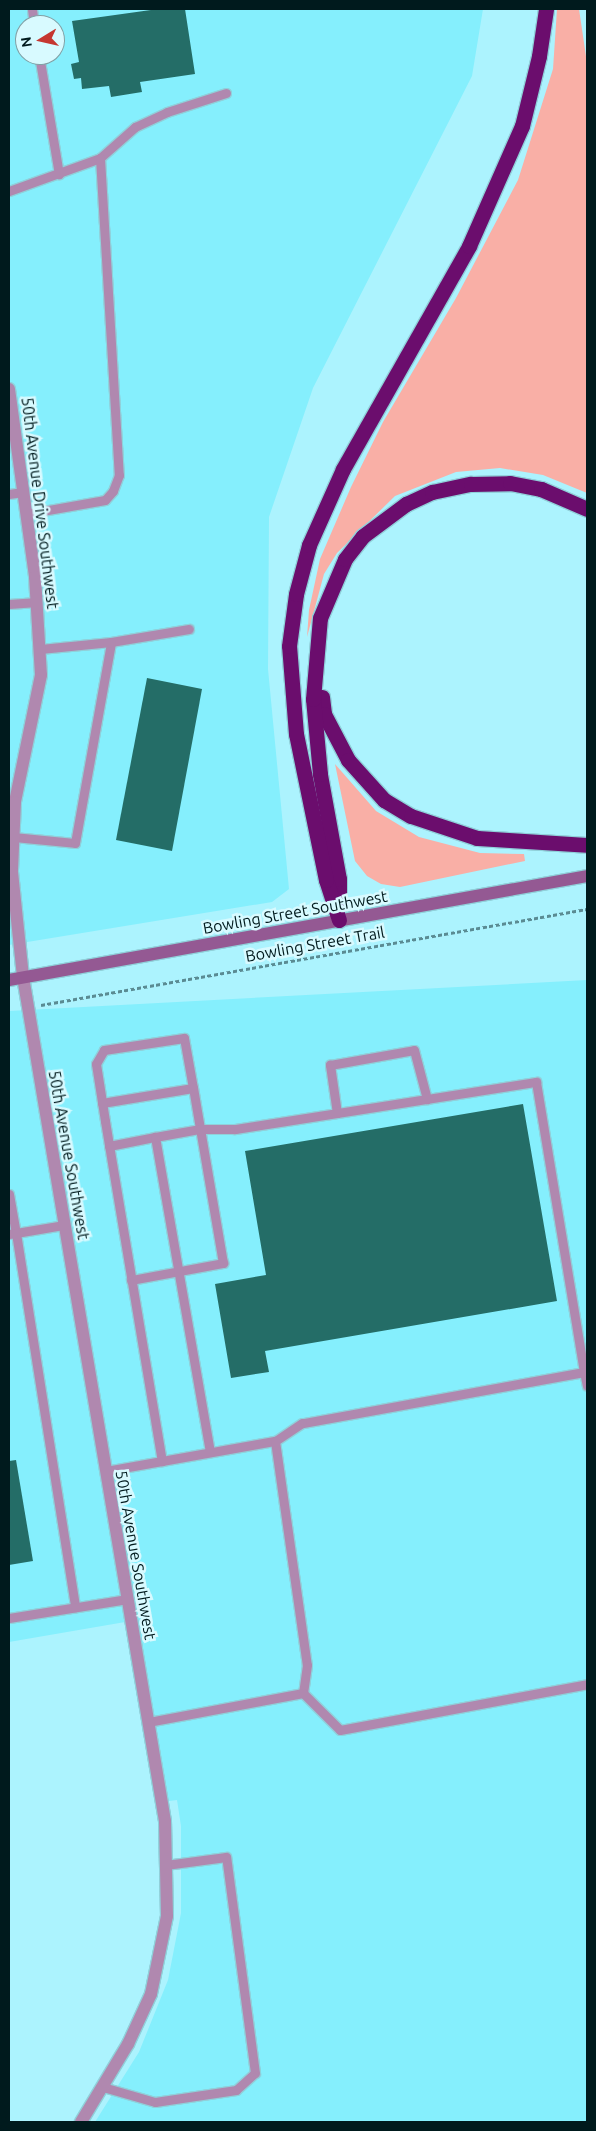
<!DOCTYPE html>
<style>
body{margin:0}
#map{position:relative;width:596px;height:2131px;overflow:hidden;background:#acf3fe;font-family:Ubuntu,sans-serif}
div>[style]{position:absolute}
.built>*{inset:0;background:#85effd}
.green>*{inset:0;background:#f9afa6}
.building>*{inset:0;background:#246d67}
.path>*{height:3px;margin-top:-1.5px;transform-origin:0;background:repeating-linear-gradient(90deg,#5a8b93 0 4px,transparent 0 6.5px)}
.roads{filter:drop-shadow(1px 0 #90d0da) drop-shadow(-1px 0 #90d0da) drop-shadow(0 1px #90d0da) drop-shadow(0 -1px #90d0da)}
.lane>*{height:9px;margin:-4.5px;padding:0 4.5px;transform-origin:4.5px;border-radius:4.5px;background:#b088af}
.street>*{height:12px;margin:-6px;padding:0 6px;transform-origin:6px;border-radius:6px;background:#b088af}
.secondary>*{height:12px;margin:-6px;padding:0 6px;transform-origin:6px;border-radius:6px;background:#945993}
.highway>*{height:15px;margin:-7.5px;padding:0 7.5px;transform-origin:7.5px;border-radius:7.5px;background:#6b0d6d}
span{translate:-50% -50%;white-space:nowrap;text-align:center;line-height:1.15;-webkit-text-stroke:5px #d8faff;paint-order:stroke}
.street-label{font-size:16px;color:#001a1d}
.frame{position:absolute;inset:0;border:10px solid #001a1d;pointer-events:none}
.north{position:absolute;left:15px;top:15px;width:50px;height:50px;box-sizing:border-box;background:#d8faff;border:1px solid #82a0a5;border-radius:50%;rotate:261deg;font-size:14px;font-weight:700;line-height:20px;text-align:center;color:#001a1d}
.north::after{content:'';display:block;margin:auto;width:18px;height:22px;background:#c53731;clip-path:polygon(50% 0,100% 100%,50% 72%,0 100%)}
</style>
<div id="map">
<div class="built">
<i style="clip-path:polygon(evenodd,9px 9px,483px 9px,472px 76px,313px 388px,269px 517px,268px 669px,289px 889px,272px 902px,9px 945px,9px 9px,25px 25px,55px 25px,55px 55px,25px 55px,25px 25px)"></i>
<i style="clip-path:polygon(587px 980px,587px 2122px,95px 2122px,139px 2052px,168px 1980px,181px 1913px,181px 1826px,177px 1800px,161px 1802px,131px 1621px,9px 1642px,9px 1011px)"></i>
</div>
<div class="green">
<i style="clip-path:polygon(557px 9px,579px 9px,587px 63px,587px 493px,543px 475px,500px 468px,456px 472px,395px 496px,337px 553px,324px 574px,307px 637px,309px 610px,320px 559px,351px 487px,383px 422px,456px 298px,518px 180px,553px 69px)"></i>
<i style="clip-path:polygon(335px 764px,376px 811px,419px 837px,480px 853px,524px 854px,525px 861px,400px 887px,381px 884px,367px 876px,355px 861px)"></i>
</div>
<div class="building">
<i style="clip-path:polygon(158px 9px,185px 9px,195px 74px,140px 82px,142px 92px,111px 97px,109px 86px,82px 89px,81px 78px,74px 79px,71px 64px,79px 62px,72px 21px)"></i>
<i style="clip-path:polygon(147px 678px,202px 689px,172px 851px,116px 840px)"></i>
<i style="clip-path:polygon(523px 1104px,557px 1301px,265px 1351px,269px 1372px,231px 1378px,215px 1284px,266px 1275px,245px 1151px)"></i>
<i style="clip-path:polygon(16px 1460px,33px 1561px,9px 1565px,9px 1461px)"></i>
</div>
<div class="path">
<i style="left:41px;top:1005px;width:554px;rotate:-9.97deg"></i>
</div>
<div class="roads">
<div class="lane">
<i style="left:32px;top:9px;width:16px;rotate:83deg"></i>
<i style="left:39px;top:55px;width:121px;rotate:80.5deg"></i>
<i style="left:100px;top:158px;width:47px;rotate:-41.5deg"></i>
<i style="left:135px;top:127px;width:35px;rotate:-25deg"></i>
<i style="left:167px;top:112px;width:62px;rotate:-17.9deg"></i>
<i style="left:9px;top:191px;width:97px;rotate:-19.9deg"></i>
<i style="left:100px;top:158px;width:318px;rotate:86.6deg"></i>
<i style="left:119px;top:475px;width:17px;rotate:111deg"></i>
<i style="left:113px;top:491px;width:12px;rotate:132deg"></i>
<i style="left:105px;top:500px;width:80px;rotate:170deg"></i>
<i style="left:9px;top:494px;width:14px;rotate:-8deg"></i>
<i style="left:9px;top:604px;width:28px;rotate:-4deg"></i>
<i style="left:111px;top:642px;width:79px;rotate:-9.5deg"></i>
<i style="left:13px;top:837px;width:62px;rotate:5.5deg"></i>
<i style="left:75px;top:843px;width:204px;rotate:-79.8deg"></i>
<i style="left:111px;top:642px;width:71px;rotate:174.4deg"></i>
<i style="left:102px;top:1103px;width:92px;rotate:-9.4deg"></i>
<i style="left:193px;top:1088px;width:51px;rotate:-100.2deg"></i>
<i style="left:184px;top:1038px;width:81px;rotate:171.5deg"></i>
<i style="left:104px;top:1050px;width:16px;rotate:120deg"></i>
<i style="left:96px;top:1064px;width:58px;rotate:81deg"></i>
<i style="left:105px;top:1121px;width:345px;rotate:80.5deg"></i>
<i style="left:337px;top:1113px;width:49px;rotate:-98.3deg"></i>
<i style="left:330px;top:1065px;width:85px;rotate:-10.1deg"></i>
<i style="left:414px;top:1050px;width:51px;rotate:75.1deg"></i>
<i style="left:109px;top:1146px;width:47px;rotate:-11.1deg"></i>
<i style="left:9px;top:1194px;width:40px;rotate:80deg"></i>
<i style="left:16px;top:1233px;width:49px;rotate:-9.5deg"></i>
<i style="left:9px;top:1234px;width:7px;rotate:-8deg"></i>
<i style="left:16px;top:1233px;width:379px;rotate:81deg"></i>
<i style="left:131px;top:1280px;width:94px;rotate:-10.5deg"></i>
<i style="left:223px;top:1263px;width:178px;rotate:-99.7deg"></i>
<i style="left:584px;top:1372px;width:14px;rotate:78deg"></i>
<i style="left:210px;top:1452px;width:320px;rotate:-99.9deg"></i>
<i style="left:155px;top:1137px;width:46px;rotate:-10.1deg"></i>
<i style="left:200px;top:1129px;width:35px"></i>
<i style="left:235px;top:1129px;width:305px;rotate:-8.9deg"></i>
<i style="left:536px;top:1082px;width:294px;rotate:80.6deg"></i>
<i style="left:584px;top:1372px;width:287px;rotate:169.7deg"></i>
<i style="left:302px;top:1423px;width:32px;rotate:146deg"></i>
<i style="left:106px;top:1471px;width:172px;rotate:-10.1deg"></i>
<i style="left:275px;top:1441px;width:226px;rotate:81.9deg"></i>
<i style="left:307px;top:1665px;width:28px;rotate:98deg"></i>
<i style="left:303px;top:1693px;width:158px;rotate:169.4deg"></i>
<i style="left:9px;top:1618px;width:120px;rotate:-9.1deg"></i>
<i style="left:303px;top:1693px;width:52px;rotate:45deg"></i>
<i style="left:340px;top:1730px;width:251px;rotate:-10.5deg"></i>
<i style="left:103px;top:2087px;width:54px;rotate:16.1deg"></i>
<i style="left:155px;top:2102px;width:82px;rotate:-8.4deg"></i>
<i style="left:236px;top:2090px;width:25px;rotate:-42deg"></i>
<i style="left:255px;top:2073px;width:218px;rotate:-97.6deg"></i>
<i style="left:226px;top:1857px;width:61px;rotate:172.4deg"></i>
</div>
<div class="street">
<i style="left:9px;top:389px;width:190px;rotate:82.1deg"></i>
<i style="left:35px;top:577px;width:98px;rotate:86.5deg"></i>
<i style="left:41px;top:675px;width:130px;rotate:101.6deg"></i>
<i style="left:15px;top:802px;width:70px;rotate:92.5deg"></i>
<i style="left:12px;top:872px;width:106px;rotate:84deg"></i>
<i style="left:23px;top:977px;width:856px;rotate:80.45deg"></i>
<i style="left:165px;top:1821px;width:95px;rotate:88.8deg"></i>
<i style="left:167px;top:1916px;width:80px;rotate:101.6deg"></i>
<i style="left:151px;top:1994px;width:55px;rotate:114.7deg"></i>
<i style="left:128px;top:2044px;width:91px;rotate:121.1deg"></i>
</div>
<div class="secondary">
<i style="left:9px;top:980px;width:587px;rotate:-10.2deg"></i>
</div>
<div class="highway">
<i style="left:322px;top:697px;width:17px;rotate:83deg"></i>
<i style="left:324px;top:714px;width:52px;rotate:62.4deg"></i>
<i style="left:348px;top:760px;width:54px;rotate:48deg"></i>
<i style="left:384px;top:800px;width:31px;rotate:31deg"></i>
<i style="left:411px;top:816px;width:70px;rotate:18.4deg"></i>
<i style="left:477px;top:838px;width:110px;rotate:3.6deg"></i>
<i style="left:339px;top:906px;width:27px;rotate:-90deg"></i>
<i style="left:339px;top:879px;width:107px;rotate:-100.3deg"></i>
<i style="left:320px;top:774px;width:75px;rotate:-95.3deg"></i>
<i style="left:313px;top:699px;width:81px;rotate:-85.1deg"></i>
<i style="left:320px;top:618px;width:64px;rotate:-67deg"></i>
<i style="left:345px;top:559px;width:29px;rotate:-52deg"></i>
<i style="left:363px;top:536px;width:54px;rotate:-36.7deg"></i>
<i style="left:406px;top:504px;width:29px;rotate:-25deg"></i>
<i style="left:432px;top:492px;width:40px;rotate:-12deg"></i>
<i style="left:471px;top:484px;width:39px;rotate:-1deg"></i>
<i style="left:510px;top:483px;width:32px;rotate:11deg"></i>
<i style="left:541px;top:489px;width:50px;rotate:23.5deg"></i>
<i style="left:339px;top:920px;width:42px;rotate:-108deg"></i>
<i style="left:326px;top:880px;width:149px;rotate:-101.6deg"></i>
<i style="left:296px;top:734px;width:88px;rotate:-94.5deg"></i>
<i style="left:289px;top:646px;width:52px;rotate:-82.3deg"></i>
<i style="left:296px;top:594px;width:51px;rotate:-75.1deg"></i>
<i style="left:309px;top:545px;width:83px;rotate:-65.9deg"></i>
<i style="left:343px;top:469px;width:256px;rotate:-60.5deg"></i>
<i style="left:469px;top:246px;width:131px;rotate:-66.2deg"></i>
<i style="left:522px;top:126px;width:72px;rotate:-76.3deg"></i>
<i style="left:539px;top:56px;width:48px;rotate:-81.5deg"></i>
</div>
</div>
<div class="street-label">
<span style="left:40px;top:503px;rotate:83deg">50th Avenue Drive Southwest</span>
<span style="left:295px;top:912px;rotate:-10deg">Bowling Street Southwest</span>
<span style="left:315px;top:944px;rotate:-10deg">Bowling Street Trail</span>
<span style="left:69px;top:1155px;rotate:80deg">50th Avenue Southwest</span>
<span style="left:136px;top:1555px;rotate:80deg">50th Avenue Southwest</span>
</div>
<div class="frame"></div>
<div class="north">N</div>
</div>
